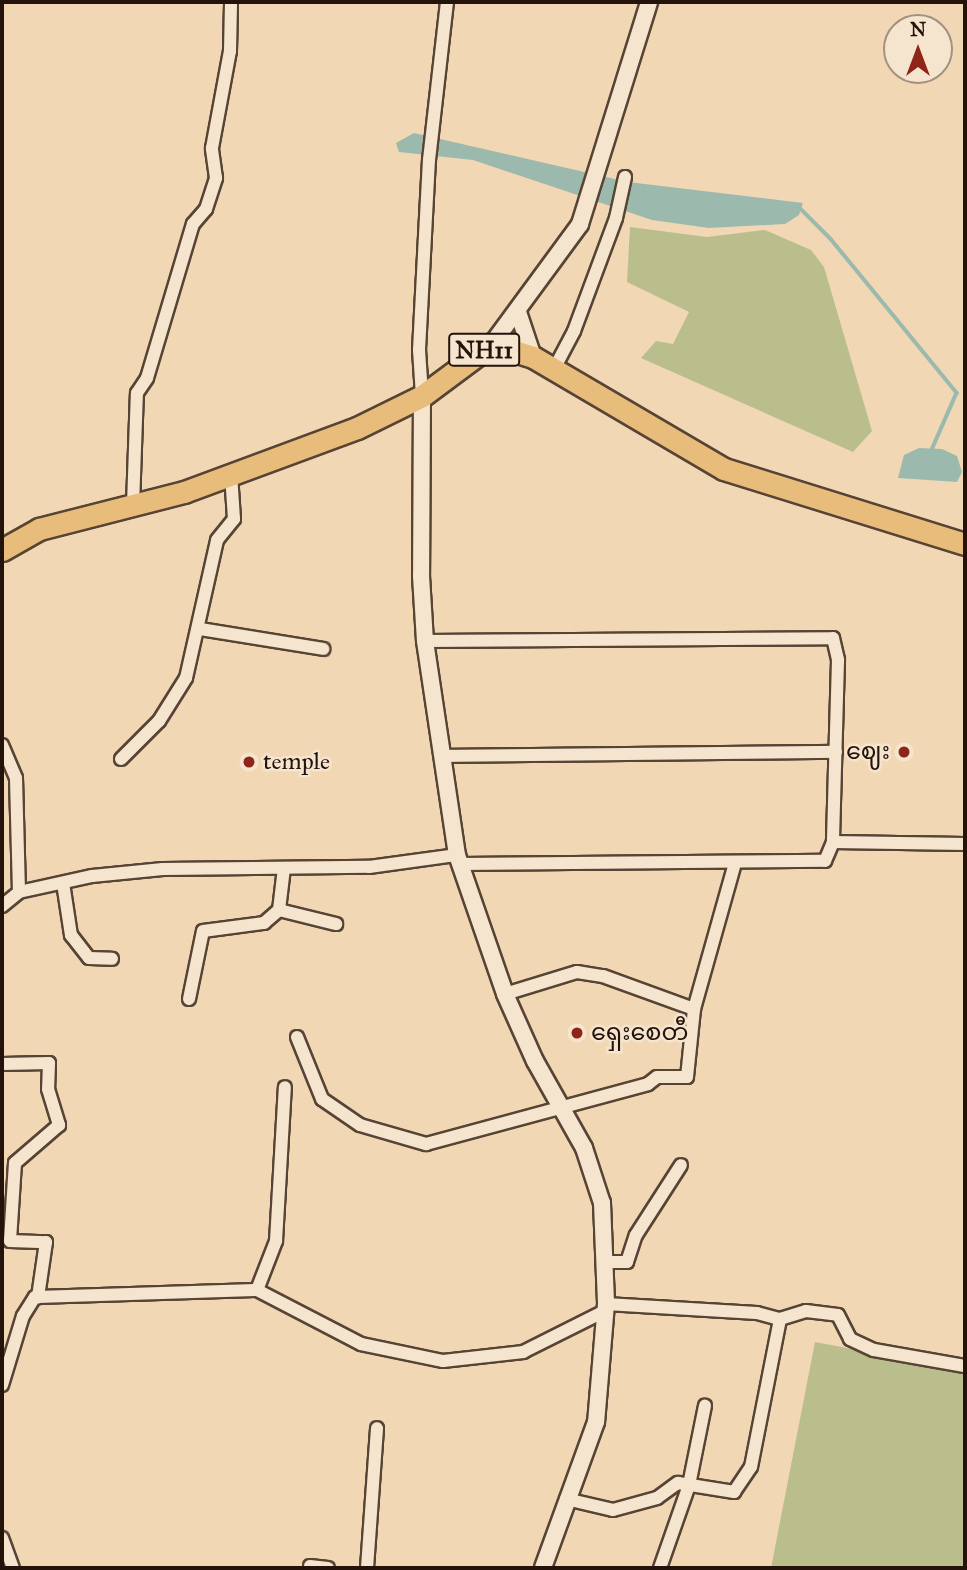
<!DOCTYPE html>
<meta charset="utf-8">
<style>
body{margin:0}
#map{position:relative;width:967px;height:1570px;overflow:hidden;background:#f1d7b4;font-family:"IM FELL Great Primer","Noto Sans Myanmar",serif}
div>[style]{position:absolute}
.green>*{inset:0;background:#babe8d}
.water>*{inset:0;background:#9bbaad}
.stream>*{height:3.5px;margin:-1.75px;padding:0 1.75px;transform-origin:1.75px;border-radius:1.75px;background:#9bbaad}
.roads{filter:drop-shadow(2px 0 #574435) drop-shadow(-2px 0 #574435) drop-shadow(0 2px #574435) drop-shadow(0 -2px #574435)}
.minor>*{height:12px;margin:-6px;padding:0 6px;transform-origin:6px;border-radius:6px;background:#f6e5ce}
.tertiary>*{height:16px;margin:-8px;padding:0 8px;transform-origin:8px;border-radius:8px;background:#f6e5ce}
.trunk>*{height:21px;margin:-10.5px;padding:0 10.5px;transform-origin:10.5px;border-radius:10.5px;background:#e8bc7a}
.dots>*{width:19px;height:19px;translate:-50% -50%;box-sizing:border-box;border:4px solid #f6e5ce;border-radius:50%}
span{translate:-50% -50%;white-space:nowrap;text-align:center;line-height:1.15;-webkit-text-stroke:5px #f6e5ce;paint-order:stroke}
.shield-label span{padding:2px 5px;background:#f6e5ce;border:2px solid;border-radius:5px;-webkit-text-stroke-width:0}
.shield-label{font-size:23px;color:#24130b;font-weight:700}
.poi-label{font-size:24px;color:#24130b}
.right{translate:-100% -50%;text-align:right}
.left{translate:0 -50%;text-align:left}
.frame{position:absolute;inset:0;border:4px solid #24130b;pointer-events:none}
.north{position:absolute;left:883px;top:14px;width:70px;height:70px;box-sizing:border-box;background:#f6e5ce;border:2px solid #a29180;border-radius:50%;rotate:0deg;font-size:19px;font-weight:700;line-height:28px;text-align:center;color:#24130b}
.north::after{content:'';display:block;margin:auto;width:24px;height:32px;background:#8f2418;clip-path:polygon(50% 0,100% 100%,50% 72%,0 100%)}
</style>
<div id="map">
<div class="green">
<i style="clip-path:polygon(630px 227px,707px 237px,765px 230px,811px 250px,824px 267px,872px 431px,853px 452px,641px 358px,656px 341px,673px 344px,689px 312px,627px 282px)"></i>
<i style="clip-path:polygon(815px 1342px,965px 1370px,965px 1568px,771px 1568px)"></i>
</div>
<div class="water">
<i style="clip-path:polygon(414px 133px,628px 182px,803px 203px,799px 215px,785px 224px,709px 228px,652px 220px,473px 160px,399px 152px,396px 143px)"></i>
<i style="clip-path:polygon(919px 448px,942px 449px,957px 456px,962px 472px,957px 482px,898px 478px,904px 455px)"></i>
</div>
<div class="stream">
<i style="left:801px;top:209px;width:42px;rotate:45deg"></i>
<i style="left:831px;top:239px;width:199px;rotate:50.7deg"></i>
<i style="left:957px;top:393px;width:60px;rotate:113.6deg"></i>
</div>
<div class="roads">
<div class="minor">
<i style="left:554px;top:369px;width:43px;rotate:-62.2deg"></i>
<i style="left:574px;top:331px;width:121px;rotate:-69.6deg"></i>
<i style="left:616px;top:218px;width:42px;rotate:-77.6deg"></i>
<i style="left:422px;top:396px;width:46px;rotate:-93.7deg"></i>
<i style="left:419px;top:350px;width:190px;rotate:-87deg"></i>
<i style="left:429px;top:160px;width:159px;rotate:-83.5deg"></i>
<i style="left:133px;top:505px;width:112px;rotate:-88deg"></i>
<i style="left:137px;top:393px;width:18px;rotate:-56deg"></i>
<i style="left:147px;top:378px;width:161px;rotate:-73.4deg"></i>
<i style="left:193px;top:224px;width:20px;rotate:-49deg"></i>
<i style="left:206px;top:209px;width:33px;rotate:-72deg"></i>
<i style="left:216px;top:178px;width:30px;rotate:-98deg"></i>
<i style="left:212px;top:148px;width:99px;rotate:-79.5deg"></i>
<i style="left:230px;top:51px;width:49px;rotate:-88.8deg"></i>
<i style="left:200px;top:629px;width:125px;rotate:9.2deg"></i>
<i style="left:425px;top:641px;width:408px;rotate:-0.4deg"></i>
<i style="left:833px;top:638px;width:23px;rotate:77deg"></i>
<i style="left:838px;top:660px;width:182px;rotate:91.6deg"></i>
<i style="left:2px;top:745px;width:36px;rotate:67deg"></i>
<i style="left:16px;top:778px;width:114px;rotate:88.5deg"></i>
<i style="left:442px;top:756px;width:394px;rotate:-0.6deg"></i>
<i style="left:121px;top:759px;width:54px;rotate:-45deg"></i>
<i style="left:159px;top:721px;width:51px;rotate:-57.9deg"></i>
<i style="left:186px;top:678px;width:141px;rotate:-77.3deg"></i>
<i style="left:217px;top:540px;width:27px;rotate:-51deg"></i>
<i style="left:234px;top:519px;width:45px;rotate:-93.8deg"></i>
<i style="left:460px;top:864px;width:365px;rotate:-0.5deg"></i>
<i style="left:825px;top:861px;width:21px;rotate:-67deg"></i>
<i style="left:833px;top:842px;width:132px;rotate:0.9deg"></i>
<i style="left:63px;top:883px;width:53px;rotate:81.3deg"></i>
<i style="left:71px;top:935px;width:29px;rotate:52deg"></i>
<i style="left:89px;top:958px;width:23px;rotate:2deg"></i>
<i style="left:2px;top:906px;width:22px;rotate:-39deg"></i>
<i style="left:19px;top:892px;width:75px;rotate:-12.4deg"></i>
<i style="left:92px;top:876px;width:71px;rotate:-5.6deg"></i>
<i style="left:163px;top:869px;width:206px;rotate:-0.6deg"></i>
<i style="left:369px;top:867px;width:89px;rotate:-7.8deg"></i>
<i style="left:279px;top:910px;width:59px;rotate:13.8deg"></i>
<i style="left:505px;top:994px;width:75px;rotate:-17deg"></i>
<i style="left:577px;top:972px;width:26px;rotate:9deg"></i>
<i style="left:603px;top:976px;width:97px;rotate:19.9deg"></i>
<i style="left:189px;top:999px;width:69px;rotate:-78.4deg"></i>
<i style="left:203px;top:931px;width:62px;rotate:-7.5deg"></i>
<i style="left:264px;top:923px;width:20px;rotate:-41deg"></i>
<i style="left:279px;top:910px;width:42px;rotate:-83.2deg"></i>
<i style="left:297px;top:1037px;width:67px;rotate:68deg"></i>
<i style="left:322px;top:1099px;width:46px;rotate:34.4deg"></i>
<i style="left:360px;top:1125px;width:69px;rotate:16.1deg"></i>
<i style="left:426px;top:1144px;width:230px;rotate:-15.1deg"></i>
<i style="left:648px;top:1084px;width:11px;rotate:-38deg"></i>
<i style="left:657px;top:1077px;width:30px"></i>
<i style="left:687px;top:1077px;width:68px;rotate:-84.1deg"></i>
<i style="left:694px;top:1009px;width:152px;rotate:-74.3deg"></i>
<i style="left:2px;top:1064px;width:47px;rotate:-1.2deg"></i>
<i style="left:49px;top:1063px;width:26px;rotate:92deg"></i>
<i style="left:48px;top:1089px;width:38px;rotate:73deg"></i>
<i style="left:59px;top:1125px;width:58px;rotate:139.2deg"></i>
<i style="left:15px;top:1163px;width:78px;rotate:93.7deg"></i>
<i style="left:10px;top:1241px;width:36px;rotate:2deg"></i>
<i style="left:46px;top:1242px;width:56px;rotate:98.3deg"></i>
<i style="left:604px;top:1262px;width:23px"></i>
<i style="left:627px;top:1262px;width:28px;rotate:-72deg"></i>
<i style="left:636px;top:1235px;width:83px;rotate:-57.3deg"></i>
<i style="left:257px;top:1290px;width:53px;rotate:-68.8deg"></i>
<i style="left:276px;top:1241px;width:154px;rotate:-86.7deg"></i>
<i style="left:606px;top:1304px;width:151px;rotate:3.4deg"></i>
<i style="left:757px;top:1313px;width:24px;rotate:15deg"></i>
<i style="left:780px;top:1319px;width:27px;rotate:-17deg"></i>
<i style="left:806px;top:1311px;width:32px;rotate:7deg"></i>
<i style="left:838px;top:1315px;width:27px;rotate:63deg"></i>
<i style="left:850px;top:1339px;width:26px;rotate:25deg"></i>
<i style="left:874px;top:1350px;width:92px;rotate:10deg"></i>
<i style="left:2px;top:1385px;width:72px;rotate:-73.1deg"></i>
<i style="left:23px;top:1316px;width:22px;rotate:-58deg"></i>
<i style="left:35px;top:1297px;width:222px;rotate:-1.8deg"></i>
<i style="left:257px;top:1290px;width:117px;rotate:27.4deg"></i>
<i style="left:361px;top:1344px;width:84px;rotate:11.7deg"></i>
<i style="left:443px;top:1361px;width:81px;rotate:-6.4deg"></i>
<i style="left:523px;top:1352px;width:89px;rotate:-26.6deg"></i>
<i style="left:566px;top:1499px;width:48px;rotate:13.2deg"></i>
<i style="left:613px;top:1510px;width:46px;rotate:-15.3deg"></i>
<i style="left:657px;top:1498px;width:26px;rotate:-36deg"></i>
<i style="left:678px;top:1483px;width:57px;rotate:9.1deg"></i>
<i style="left:734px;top:1492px;width:30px;rotate:-56deg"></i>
<i style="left:751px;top:1467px;width:151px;rotate:-78.9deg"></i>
<i style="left:2px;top:1538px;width:32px;rotate:70deg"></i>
<i style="left:310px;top:1566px;width:18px;rotate:6deg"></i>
<i style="left:367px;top:1568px;width:140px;rotate:-85.9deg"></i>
<i style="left:660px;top:1568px;width:88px;rotate:-70.7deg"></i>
<i style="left:689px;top:1485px;width:81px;rotate:-78.6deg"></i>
</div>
<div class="tertiary">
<i style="left:518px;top:312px;width:47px;rotate:71.6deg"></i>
<i style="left:492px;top:344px;width:149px;rotate:-53.7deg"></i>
<i style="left:580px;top:224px;width:232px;rotate:-72.7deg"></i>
<i style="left:422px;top:396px;width:180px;rotate:90.3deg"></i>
<i style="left:421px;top:576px;width:65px;rotate:86.5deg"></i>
<i style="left:425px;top:641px;width:216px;rotate:81.5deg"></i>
<i style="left:457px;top:855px;width:147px;rotate:70.9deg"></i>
<i style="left:505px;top:994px;width:73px;rotate:65.9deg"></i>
<i style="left:535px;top:1061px;width:100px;rotate:60.6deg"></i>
<i style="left:584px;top:1148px;width:58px;rotate:71.9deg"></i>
<i style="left:602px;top:1203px;width:101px;rotate:87.7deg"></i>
<i style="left:606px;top:1304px;width:118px;rotate:94.8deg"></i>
<i style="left:596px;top:1422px;width:155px;rotate:110deg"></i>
</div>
<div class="trunk">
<i style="left:2px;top:550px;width:43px;rotate:-29.6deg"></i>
<i style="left:39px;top:529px;width:150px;rotate:-14.3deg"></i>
<i style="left:184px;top:492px;width:184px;rotate:-20.3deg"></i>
<i style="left:357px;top:428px;width:72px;rotate:-26.2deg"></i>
<i style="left:422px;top:396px;width:87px;rotate:-36.6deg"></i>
<i style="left:492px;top:344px;width:43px;rotate:17.6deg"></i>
<i style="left:533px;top:357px;width:221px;rotate:30.4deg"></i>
<i style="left:724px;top:469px;width:252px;rotate:17.3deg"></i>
</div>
</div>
<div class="dots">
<i style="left:904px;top:752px;background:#8f2418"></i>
<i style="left:249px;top:762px;background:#8f2418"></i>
<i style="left:577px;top:1033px;background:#8f2418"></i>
</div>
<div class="shield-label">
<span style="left:484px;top:350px">NH11</span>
</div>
<div class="poi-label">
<span class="right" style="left:890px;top:752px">ဈေး</span>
<span class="left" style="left:263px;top:762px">temple</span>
<span class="left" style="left:591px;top:1033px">ရှေးစေတီ</span>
</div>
<div class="frame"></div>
<div class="north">N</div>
</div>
